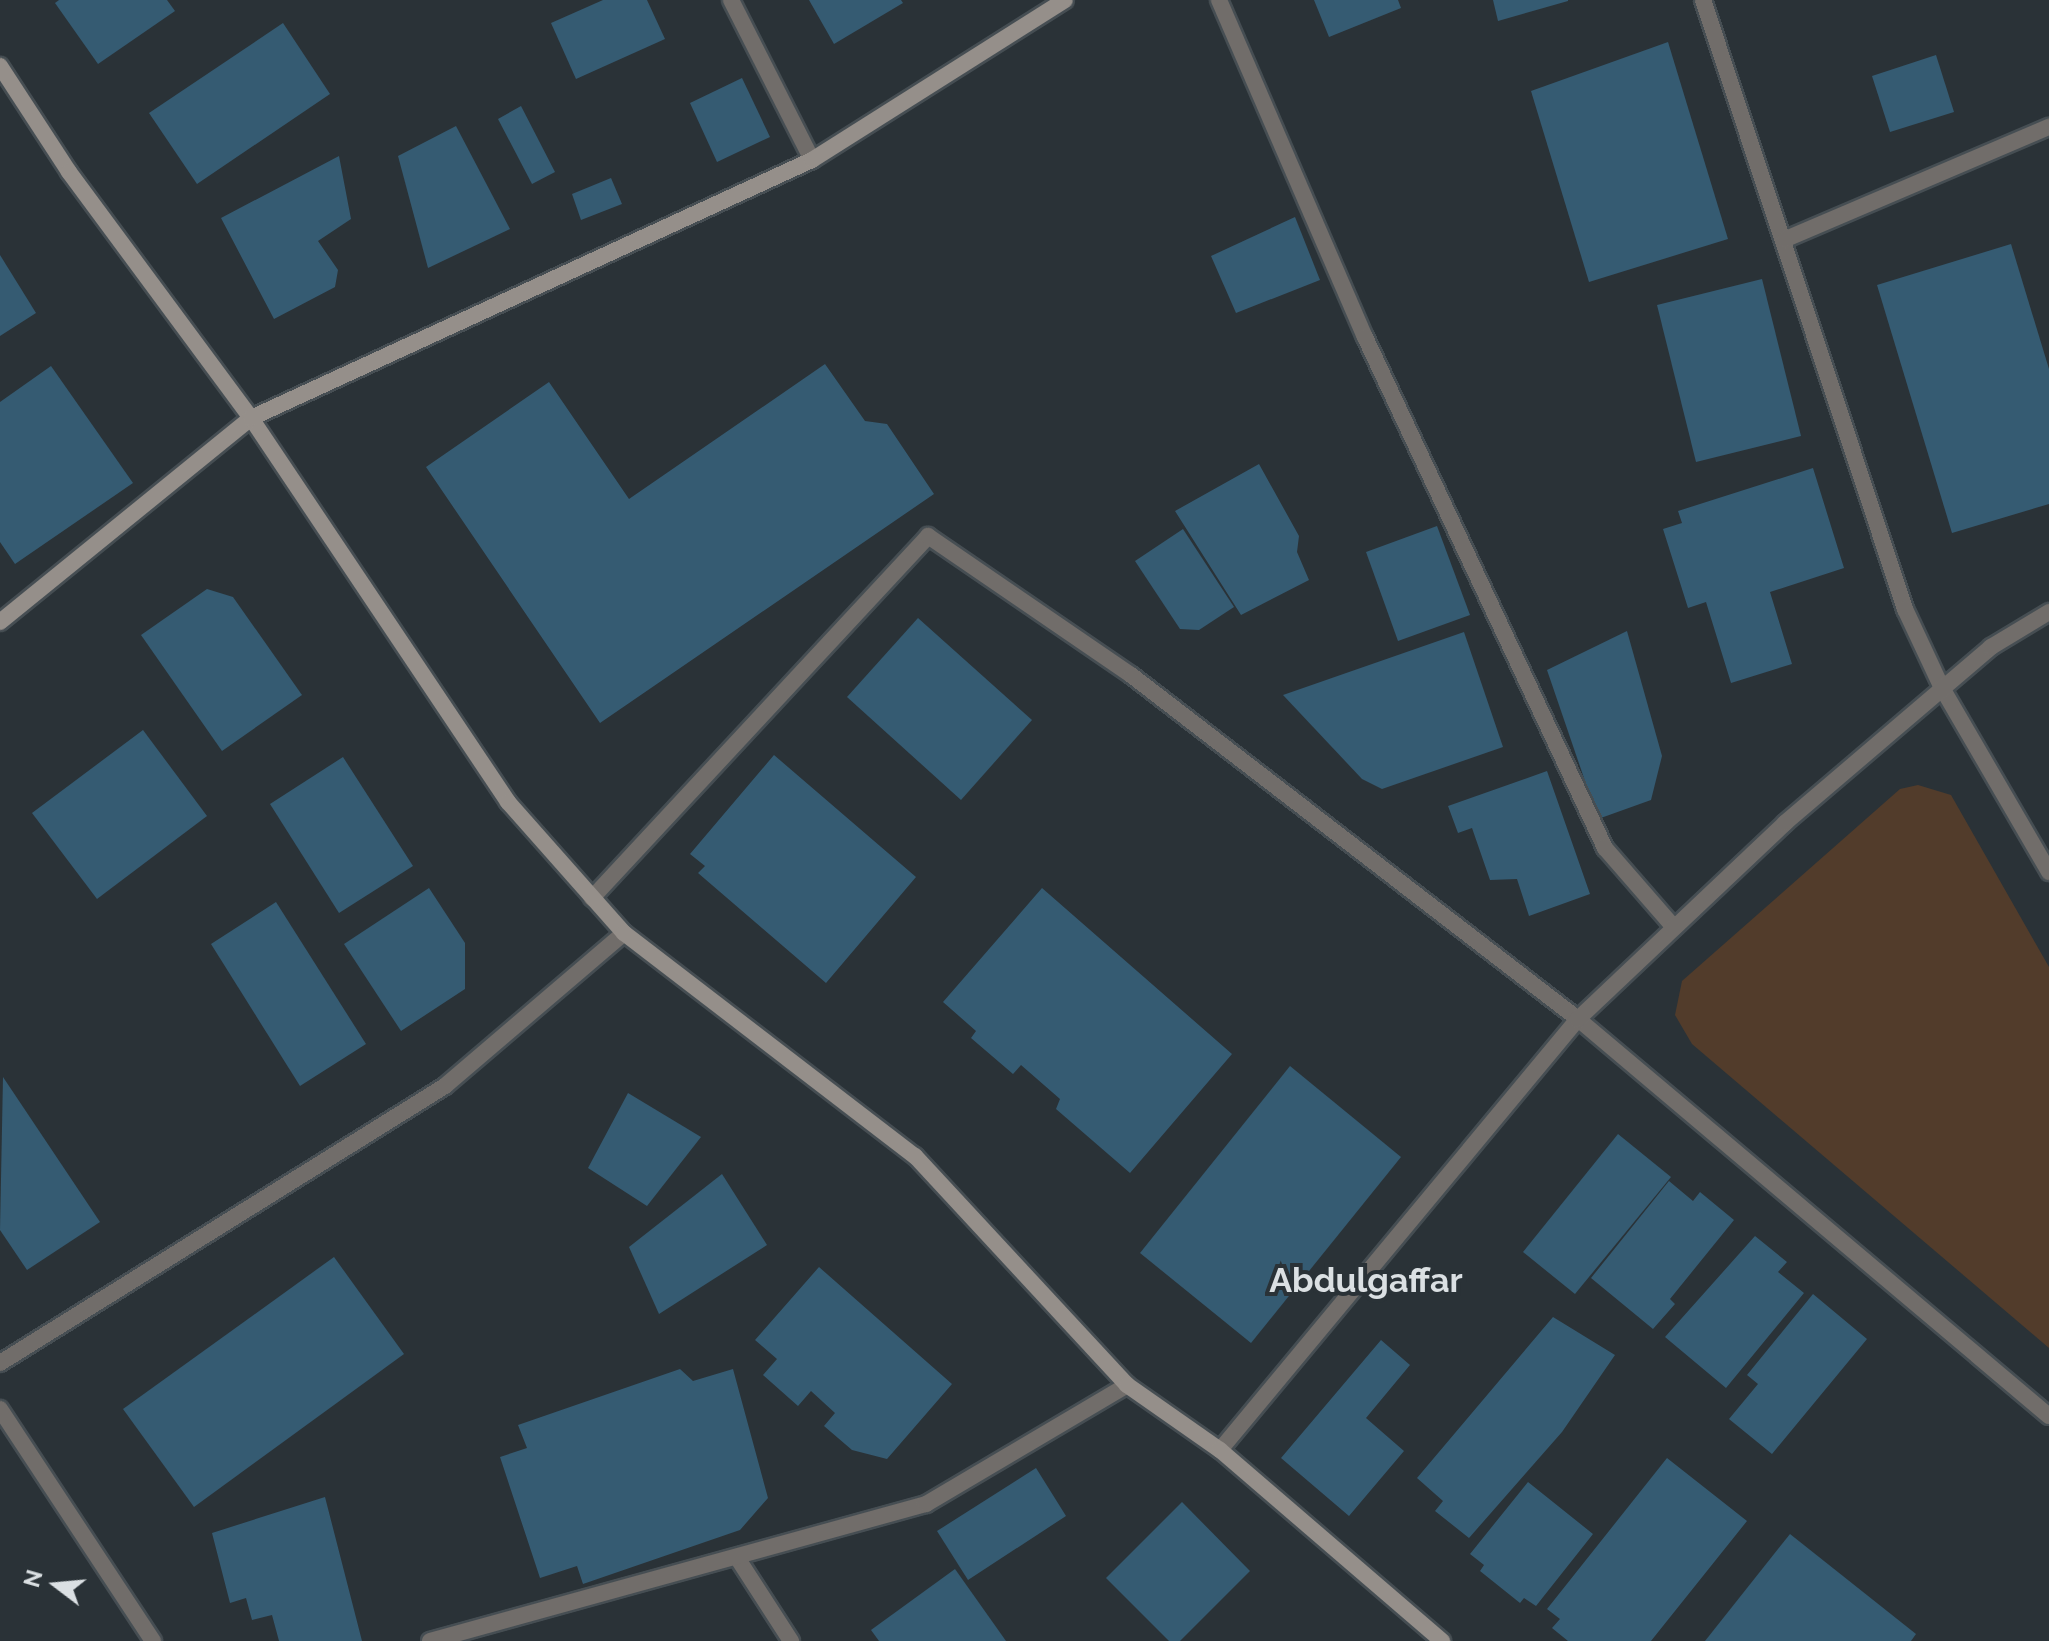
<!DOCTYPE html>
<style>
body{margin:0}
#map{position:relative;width:2049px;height:1641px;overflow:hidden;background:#2a3237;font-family:Raleway,sans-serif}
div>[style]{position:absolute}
.green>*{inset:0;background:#523c2b}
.building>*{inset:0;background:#355b72}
.roads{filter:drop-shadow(2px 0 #464e53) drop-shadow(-2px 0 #464e53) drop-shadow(0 2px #464e53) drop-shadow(0 -2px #464e53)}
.minor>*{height:16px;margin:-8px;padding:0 8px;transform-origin:8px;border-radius:8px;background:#716d6a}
.secondary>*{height:16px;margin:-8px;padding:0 8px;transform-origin:8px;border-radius:8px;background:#958f8a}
span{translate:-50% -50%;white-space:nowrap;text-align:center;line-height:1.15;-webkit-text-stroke:8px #2a3237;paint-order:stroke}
.district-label{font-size:34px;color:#dbe0e3;font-weight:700}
.north{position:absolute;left:16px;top:1545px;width:80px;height:80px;-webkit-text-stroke:6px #2a3237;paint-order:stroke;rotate:286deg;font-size:22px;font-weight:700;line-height:32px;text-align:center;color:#dbe0e3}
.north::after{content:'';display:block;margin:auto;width:28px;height:36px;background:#dbe0e3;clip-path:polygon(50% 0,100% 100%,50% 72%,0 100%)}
</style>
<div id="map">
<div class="green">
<i style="clip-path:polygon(1918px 785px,1951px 795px,2049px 967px,2049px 1348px,1692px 1044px,1675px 1015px,1682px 981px,1900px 789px)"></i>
</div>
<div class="building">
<i style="clip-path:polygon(59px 0,167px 0,175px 11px,98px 64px,55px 3px)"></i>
<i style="clip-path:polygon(603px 0,647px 0,665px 39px,576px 79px,551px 23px)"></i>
<i style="clip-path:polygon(809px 0,901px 0,903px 3px,834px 44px)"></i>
<i style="clip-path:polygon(1314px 0,1398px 0,1401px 8px,1329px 37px)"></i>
<i style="clip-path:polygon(1493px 0,1568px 0,1568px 1px,1498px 21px)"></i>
<i style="clip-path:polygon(283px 23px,330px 94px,197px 184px,149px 113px)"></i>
<i style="clip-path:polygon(1668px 42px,1728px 239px,1589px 282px,1531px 91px)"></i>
<i style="clip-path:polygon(1936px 55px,1954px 112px,1890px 132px,1872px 76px)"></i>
<i style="clip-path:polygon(742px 78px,770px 137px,717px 162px,690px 103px)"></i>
<i style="clip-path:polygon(521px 106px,555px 172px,532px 184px,498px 119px)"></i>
<i style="clip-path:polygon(456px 126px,510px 229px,428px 268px,398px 156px)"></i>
<i style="clip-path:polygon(339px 156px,351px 219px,318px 241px,338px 270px,335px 287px,274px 319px,221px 218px)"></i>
<i style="clip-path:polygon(611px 178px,622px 204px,581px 220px,572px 194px)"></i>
<i style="clip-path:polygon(1295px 217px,1320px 280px,1236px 313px,1211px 256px)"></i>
<i style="clip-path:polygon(2011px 244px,2049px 369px,2049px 504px,1952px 533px,1877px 285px)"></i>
<i style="clip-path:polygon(0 255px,36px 313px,0 336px)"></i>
<i style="clip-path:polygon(1762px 279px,1801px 436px,1696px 462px,1657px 305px)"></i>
<i style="clip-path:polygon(825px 364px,865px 421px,887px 424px,934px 494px,600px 723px,426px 467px,549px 382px,629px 499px)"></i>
<i style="clip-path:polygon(51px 366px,133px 483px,15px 564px,0 542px,0 402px)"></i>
<i style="clip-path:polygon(1259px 464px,1299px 536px,1297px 552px,1309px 580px,1241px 615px,1175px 511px)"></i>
<i style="clip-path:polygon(1813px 468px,1844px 568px,1770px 592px,1792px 664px,1731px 683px,1706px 602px,1688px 608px,1663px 529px,1682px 523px,1678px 511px)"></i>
<i style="clip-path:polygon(1437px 526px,1470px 615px,1398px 641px,1366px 552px)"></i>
<i style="clip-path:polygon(1183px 529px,1234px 607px,1199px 630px,1180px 629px,1135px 561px)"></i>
<i style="clip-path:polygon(207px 589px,233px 597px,302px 695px,222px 751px,141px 635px)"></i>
<i style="clip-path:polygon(918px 618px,1032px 720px,961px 800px,847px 697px)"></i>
<i style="clip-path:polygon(1627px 631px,1662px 756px,1651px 800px,1598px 819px,1547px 670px)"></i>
<i style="clip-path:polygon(1464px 632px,1503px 747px,1382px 789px,1362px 779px,1283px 695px)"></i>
<i style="clip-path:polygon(143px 730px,207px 816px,97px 899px,32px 813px)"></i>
<i style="clip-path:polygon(774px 755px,916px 877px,826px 983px,698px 873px,705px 866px,690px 854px)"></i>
<i style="clip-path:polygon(343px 757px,413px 866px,339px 913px,270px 804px)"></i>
<i style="clip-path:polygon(1547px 771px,1590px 894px,1529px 916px,1517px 879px,1490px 880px,1472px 828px,1458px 833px,1448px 806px)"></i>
<i style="clip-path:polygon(429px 888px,465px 943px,465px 989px,401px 1031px,344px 944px)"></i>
<i style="clip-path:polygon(1042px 888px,1232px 1054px,1130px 1173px,1056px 1109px,1060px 1099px,1021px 1065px,1013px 1074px,971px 1038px,976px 1031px,943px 1002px)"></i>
<i style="clip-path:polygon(276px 902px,366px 1044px,300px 1086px,211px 944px)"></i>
<i style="clip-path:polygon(1290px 1066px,1401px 1157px,1251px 1343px,1140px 1253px)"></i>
<i style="clip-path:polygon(3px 1077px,100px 1222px,27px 1270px,0 1230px)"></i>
<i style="clip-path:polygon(628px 1093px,701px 1137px,647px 1206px,588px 1168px)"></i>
<i style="clip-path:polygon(1618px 1134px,1671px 1177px,1575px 1294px,1523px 1252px)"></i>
<i style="clip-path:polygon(722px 1174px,767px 1245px,659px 1314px,629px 1247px)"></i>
<i style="clip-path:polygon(1669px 1181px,1693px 1201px,1700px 1192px,1734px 1220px,1670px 1299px,1675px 1304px,1653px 1329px,1591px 1278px)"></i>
<i style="clip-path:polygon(1755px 1236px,1787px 1262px,1778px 1272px,1804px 1293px,1726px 1388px,1665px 1337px)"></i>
<i style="clip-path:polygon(334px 1257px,404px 1354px,194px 1507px,123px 1409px)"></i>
<i style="clip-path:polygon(819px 1267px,952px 1384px,887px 1459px,852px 1450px,824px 1426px,835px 1413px,811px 1391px,798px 1406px,763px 1375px,777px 1359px,755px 1340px)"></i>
<i style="clip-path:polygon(1813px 1294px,1867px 1339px,1772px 1454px,1729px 1419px,1758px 1384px,1747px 1375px)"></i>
<i style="clip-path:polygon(1553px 1317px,1615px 1355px,1562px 1432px,1469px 1538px,1435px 1511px,1443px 1501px,1417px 1478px)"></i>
<i style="clip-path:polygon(1381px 1340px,1410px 1365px,1366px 1418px,1404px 1451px,1349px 1516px,1281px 1458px)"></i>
<i style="clip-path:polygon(680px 1369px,693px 1381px,733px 1369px,768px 1498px,740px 1530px,583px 1584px,577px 1566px,540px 1578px,500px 1457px,527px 1448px,518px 1425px)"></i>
<i style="clip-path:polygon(1667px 1458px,1747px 1521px,1651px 1641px,1568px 1641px,1552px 1628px,1560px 1619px,1547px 1609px)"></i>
<i style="clip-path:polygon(1036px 1468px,1066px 1516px,968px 1580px,937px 1531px)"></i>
<i style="clip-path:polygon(1528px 1482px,1593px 1534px,1536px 1606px,1524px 1598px,1520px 1603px,1480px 1571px,1484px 1565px,1470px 1554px)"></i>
<i style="clip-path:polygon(325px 1497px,362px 1641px,279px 1641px,272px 1615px,252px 1620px,246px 1598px,230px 1603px,212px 1533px)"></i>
<i style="clip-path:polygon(1182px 1502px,1250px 1571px,1180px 1641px,1169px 1641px,1106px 1578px)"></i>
<i style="clip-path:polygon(1790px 1534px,1916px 1634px,1911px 1641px,1705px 1641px)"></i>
<i style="clip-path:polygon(955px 1569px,1006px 1641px,879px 1641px,871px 1630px)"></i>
</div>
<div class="roads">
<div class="minor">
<i style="left:731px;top:0;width:179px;rotate:63.1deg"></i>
<i style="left:1219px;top:0;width:367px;rotate:66.6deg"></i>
<i style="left:1365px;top:337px;width:565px;rotate:64.84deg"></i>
<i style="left:1605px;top:848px;width:102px;rotate:49deg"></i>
<i style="left:1703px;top:0;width:642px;rotate:71.65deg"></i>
<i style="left:1905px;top:609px;width:87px;rotate:64.9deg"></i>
<i style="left:1942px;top:688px;width:213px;rotate:59.8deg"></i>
<i style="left:1786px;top:239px;width:286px;rotate:-23.1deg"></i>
<i style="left:592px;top:898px;width:494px;rotate:-47.1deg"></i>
<i style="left:928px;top:536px;width:246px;rotate:34.4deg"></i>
<i style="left:1131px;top:675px;width:564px;rotate:37.58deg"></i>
<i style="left:1578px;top:1019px;width:616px;rotate:40.13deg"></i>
<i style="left:0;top:1363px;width:524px;rotate:-31.9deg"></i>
<i style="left:445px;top:1086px;width:235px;rotate:-40.5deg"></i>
<i style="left:0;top:1409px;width:278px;rotate:56.6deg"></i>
<i style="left:1220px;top:1450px;width:560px;rotate:-50.29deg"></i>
<i style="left:1578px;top:1019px;width:285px;rotate:-43.4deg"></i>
<i style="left:1785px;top:823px;width:271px;rotate:-40.5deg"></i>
<i style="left:1991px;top:647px;width:68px;rotate:-31.1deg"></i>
<i style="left:738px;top:1559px;width:98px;rotate:57.1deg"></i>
<i style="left:430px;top:1641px;width:515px;rotate:-15.44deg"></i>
<i style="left:926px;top:1504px;width:234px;rotate:-30.6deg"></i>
</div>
<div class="secondary">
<i style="left:0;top:66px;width:126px;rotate:56.9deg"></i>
<i style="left:69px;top:172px;width:306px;rotate:53.5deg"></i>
<i style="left:251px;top:418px;width:462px;rotate:56.2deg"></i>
<i style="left:508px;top:802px;width:175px;rotate:48.5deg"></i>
<i style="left:624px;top:933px;width:367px;rotate:37.5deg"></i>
<i style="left:915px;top:1156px;width:312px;rotate:47.2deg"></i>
<i style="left:1127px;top:1385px;width:113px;rotate:35deg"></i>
<i style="left:1220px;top:1450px;width:293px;rotate:40.7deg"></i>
<i style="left:0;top:622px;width:323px;rotate:-39.1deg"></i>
<i style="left:251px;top:418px;width:617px;rotate:-24.7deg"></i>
<i style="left:812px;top:160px;width:299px;rotate:-32.3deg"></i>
</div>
</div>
<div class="district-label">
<span style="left:1366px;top:1281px">Abdulgaffar</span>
</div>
<div class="north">N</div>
</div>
